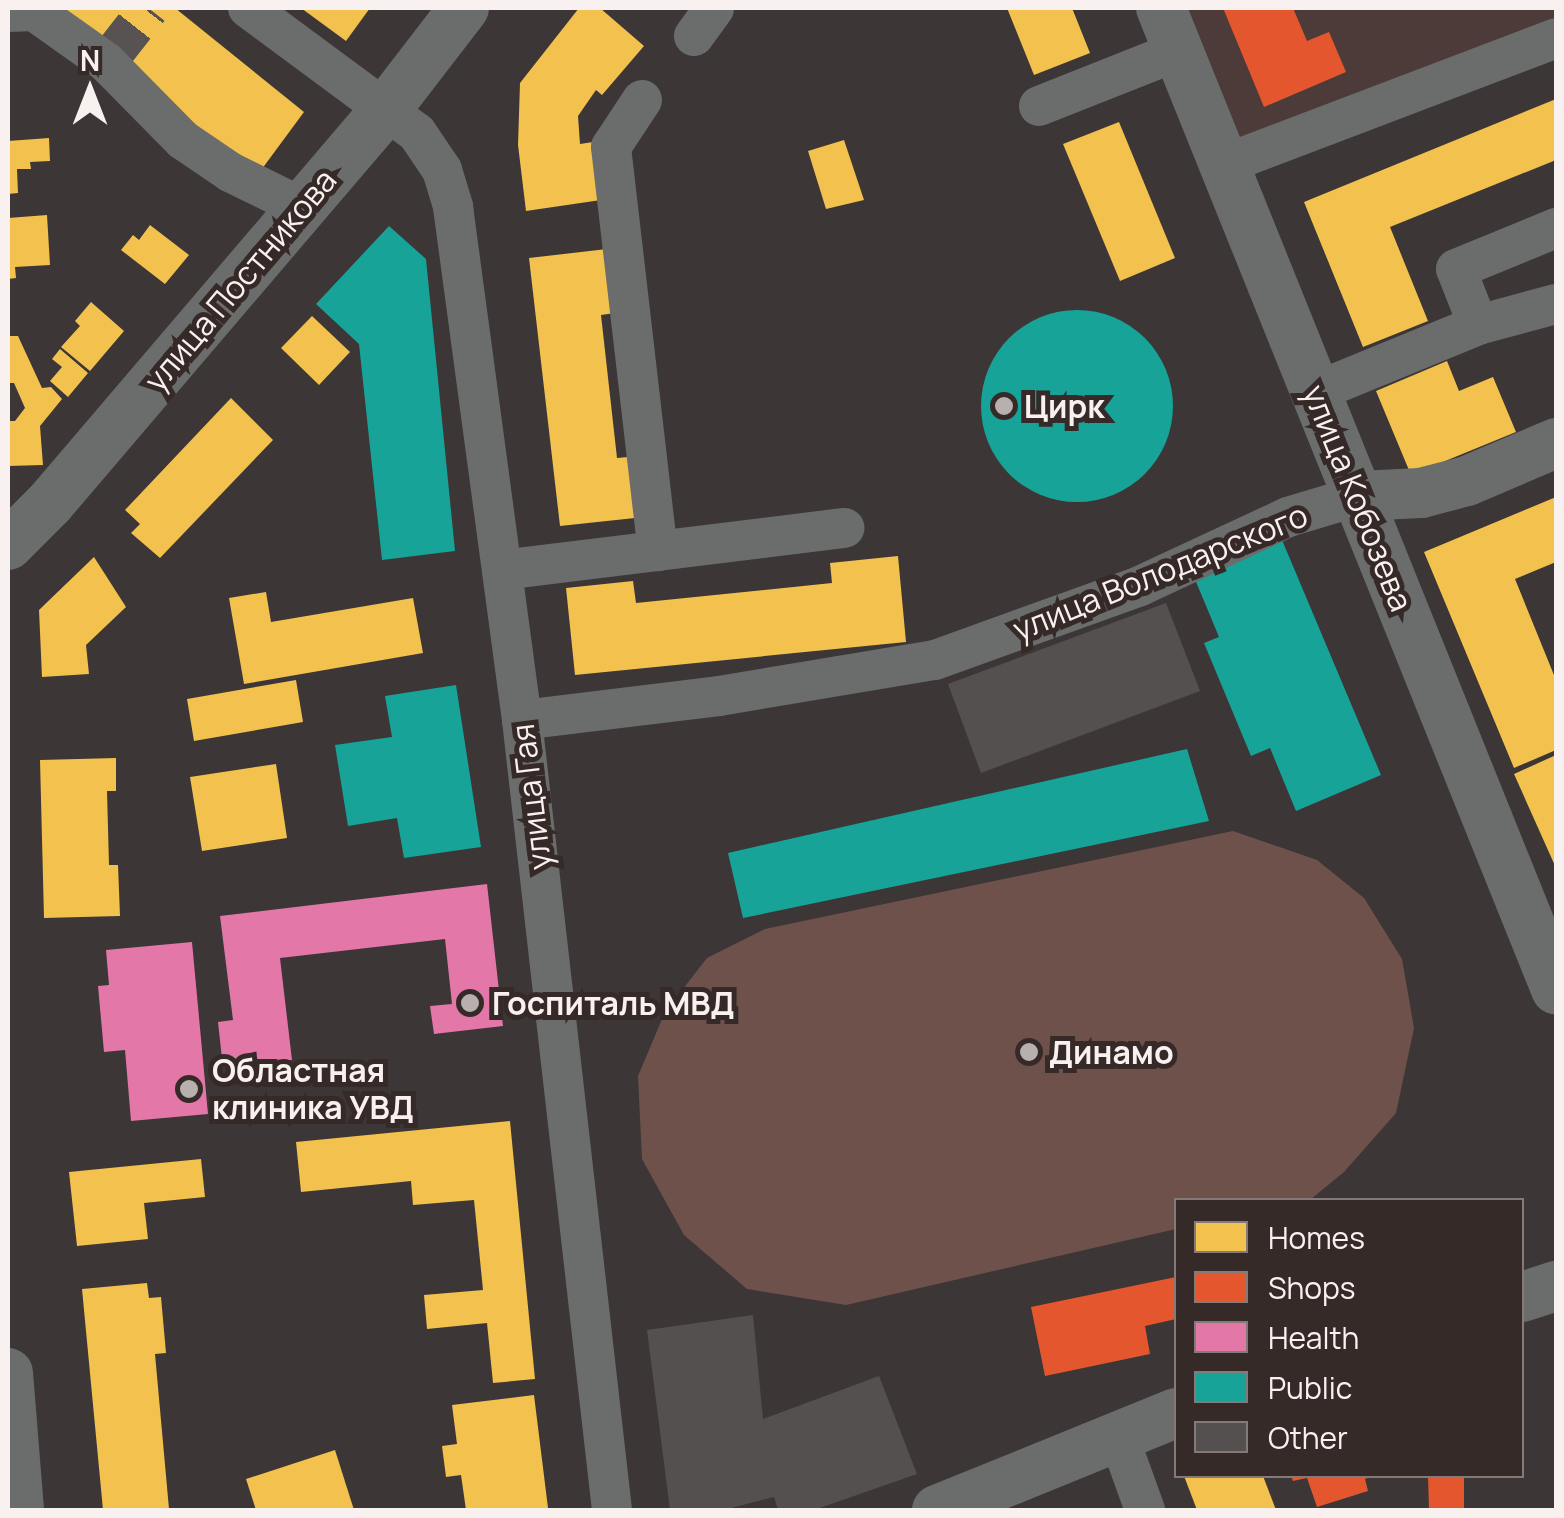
<!DOCTYPE html>
<meta charset="utf-8">
<style>
body{margin:0}
#map{position:relative;width:1564px;height:1518px;overflow:hidden;background:#3c3636;font-family:Manrope,sans-serif}
div>[style]{position:absolute}
.built>*{inset:0;background:#4c3b38}
.green>*{inset:0;background:#6f514b}
.homes>*{inset:0;background:#f2c14e}
.shops>*{inset:0;background:#e4572e}
.health>*{inset:0;background:#e377a8}
.public>*{inset:0;background:#17a398}
.round{border-radius:50%}
.building>*{inset:0;background:#555050}
.minor-tunnel>*{height:40px;margin-top:-20px;transform-origin:0;background:repeating-linear-gradient(90deg,#585252 0 40px,transparent 0 60px)}
.minor>*{height:40px;margin:-20px;padding:0 20px;transform-origin:20px;border-radius:20px;background:#6a6d6c}
.major>*{height:50px;margin:-25px;padding:0 25px;transform-origin:25px;border-radius:25px;background:#6b6d6c}
.dots>*{width:28px;height:28px;translate:-50% -50%;box-sizing:border-box;border:5px solid #362a28;border-radius:50%}
span{translate:-50% -50%;white-space:nowrap;text-align:center;line-height:1.15;-webkit-text-stroke:10px #362a28;paint-order:stroke}
.street-label{font-size:32px;color:#f9f1f0}
.poi-label{font-size:32px;color:#f9f1f0;font-weight:700}
.left{translate:0 -50%;text-align:left}
.frame{position:absolute;inset:0;border:10px solid #f9f1f0;pointer-events:none}
.legend{position:absolute;left:1174px;top:1198px;width:350px;height:280px;box-sizing:border-box;background:#362a28;border:2px solid #847a78;margin:0;padding:12px 18px;list-style:none;font-size:30px;color:#f9f1f0}
.legend li{display:flex;align-items:center;gap:20px;height:50px}
.legend b{width:50px;border:2px solid #847a78}
.north{position:absolute;left:40px;top:40px;width:100px;height:100px;-webkit-text-stroke:8px #362a28;paint-order:stroke;rotate:0deg;font-size:28px;font-weight:700;line-height:40px;text-align:center;color:#f9f1f0}
.north::after{content:'';display:block;margin:auto;width:35px;height:45px;background:#f9f1f0;clip-path:polygon(50% 0,100% 100%,50% 72%,0 100%)}
</style>
<div id="map">
<div class="built">
<i style="clip-path:polygon(1187px 8px,1556px 8px,1556px 18px,1240px 142px)"></i>
</div>
<div class="green">
<i style="clip-path:polygon(1233px 831px,1317px 860px,1364px 898px,1402px 959px,1414px 1028px,1396px 1113px,1344px 1172px,1311px 1199px,1176px 1200px,1176px 1229px,846px 1305px,747px 1289px,684px 1235px,642px 1159px,638px 1076px,665px 1012px,707px 958px,765px 929px)"></i>
</div>
<div class="homes">
<i style="clip-path:polygon(45px 8px,175px 8px,304px 112px,256px 177px)"></i>
<i style="clip-path:polygon(301px 8px,370px 8px,346px 41px)"></i>
<i style="clip-path:polygon(579px 8px,600px 8px,644px 46px,602px 95px,596px 90px,578px 116px,580px 144px,593px 142px,601px 200px,526px 211px,518px 145px,520px 83px)"></i>
<i style="clip-path:polygon(1007px 8px,1072px 8px,1090px 53px,1034px 75px)"></i>
<i style="clip-path:polygon(1556px 99px,1556px 160px,1390px 227px,1428px 321px,1363px 347px,1304px 202px)"></i>
<i style="clip-path:polygon(1119px 122px,1175px 258px,1120px 281px,1063px 144px)"></i>
<i style="clip-path:polygon(49px 138px,50px 161px,30px 162px,31px 169px,17px 169px,18px 193px,8px 194px,8px 141px)"></i>
<i style="clip-path:polygon(844px 140px,864px 200px,826px 209px,808px 151px)"></i>
<i style="clip-path:polygon(47px 215px,50px 265px,15px 267px,16px 278px,8px 279px,8px 218px)"></i>
<i style="clip-path:polygon(150px 225px,189px 255px,165px 284px,121px 250px,133px 235px,139px 240px)"></i>
<i style="clip-path:polygon(607px 249px,615px 313px,601px 315px,617px 458px,628px 457px,635px 518px,560px 526px,529px 258px)"></i>
<i style="clip-path:polygon(91px 302px,124px 331px,90px 371px,61px 347px,80px 326px,75px 321px)"></i>
<i style="clip-path:polygon(312px 316px,350px 352px,319px 385px,281px 348px)"></i>
<i style="clip-path:polygon(8px 336px,18px 336px,42px 388px,51px 387px,62px 399px,40px 426px,43px 465px,8px 466px,8px 421px,15px 421px,25px 408px,14px 383px,8px 383px)"></i>
<i style="clip-path:polygon(60px 349px,88px 373px,68px 397px,50px 381px,62px 367px,52px 359px)"></i>
<i style="clip-path:polygon(1447px 361px,1459px 391px,1493px 377px,1516px 432px,1411px 475px,1376px 391px)"></i>
<i style="clip-path:polygon(231px 398px,273px 440px,160px 558px,131px 533px,140px 524px,125px 510px)"></i>
<i style="clip-path:polygon(1556px 497px,1556px 562px,1515px 579px,1556px 680px,1556px 750px,1514px 768px,1424px 552px)"></i>
<i style="clip-path:polygon(898px 556px,906px 642px,575px 675px,566px 588px,633px 581px,636px 603px,832px 583px,830px 563px)"></i>
<i style="clip-path:polygon(94px 557px,126px 607px,86px 645px,89px 674px,42px 677px,39px 610px)"></i>
<i style="clip-path:polygon(266px 592px,271px 622px,413px 598px,423px 653px,244px 684px,229px 598px)"></i>
<i style="clip-path:polygon(296px 680px,303px 722px,194px 741px,187px 699px)"></i>
<i style="clip-path:polygon(1556px 755px,1556px 868px,1514px 774px)"></i>
<i style="clip-path:polygon(116px 758px,116px 791px,107px 791px,109px 865px,118px 865px,120px 916px,44px 918px,40px 760px)"></i>
<i style="clip-path:polygon(276px 764px,287px 838px,202px 851px,190px 777px)"></i>
<i style="clip-path:polygon(510px 1121px,535px 1379px,493px 1383px,487px 1323px,427px 1329px,424px 1295px,483px 1290px,474px 1200px,413px 1205px,411px 1181px,301px 1192px,296px 1142px)"></i>
<i style="clip-path:polygon(201px 1159px,205px 1197px,144px 1203px,148px 1239px,77px 1246px,69px 1172px)"></i>
<i style="clip-path:polygon(147px 1283px,149px 1298px,161px 1297px,166px 1353px,155px 1354px,169px 1509px,103px 1510px,82px 1289px)"></i>
<i style="clip-path:polygon(534px 1395px,548px 1508px,466px 1510px,461px 1475px,446px 1477px,442px 1446px,457px 1444px,452px 1405px)"></i>
<i style="clip-path:polygon(335px 1450px,354px 1510px,256px 1510px,246px 1479px)"></i>
<i style="clip-path:polygon(1184px 1476px,1263px 1476px,1276px 1510px,1197px 1510px)"></i>
</div>
<div class="shops">
<i style="clip-path:polygon(1223px 8px,1293px 8px,1307px 41px,1329px 32px,1346px 72px,1264px 107px)"></i>
<i style="clip-path:polygon(1176px 1277px,1176px 1319px,1145px 1326px,1150px 1354px,1045px 1376px,1031px 1307px)"></i>
<i style="clip-path:polygon(1291px 1476px,1373px 1476px,1365px 1479px,1368px 1491px,1317px 1507px,1307px 1478px,1293px 1481px)"></i>
<i style="clip-path:polygon(1428px 1476px,1464px 1476px,1464px 1510px,1429px 1510px)"></i>
</div>
<div class="health">
<i style="clip-path:polygon(487px 884px,503px 1026px,434px 1034px,430px 1006px,452px 1004px,445px 939px,280px 958px,292px 1060px,223px 1068px,218px 1022px,233px 1020px,220px 916px)"></i>
<i style="clip-path:polygon(192px 942px,208px 1114px,131px 1121px,125px 1050px,104px 1052px,98px 986px,109px 985px,106px 950px)"></i>
</div>
<div class="public">
<i style="clip-path:polygon(389px 226px,426px 259px,455px 551px,382px 560px,359px 344px,316px 304px)"></i>
<i class="round" style="left:981px;top:310px;width:192px;height:192px"></i>
<i style="clip-path:polygon(1282px 540px,1381px 775px,1296px 811px,1270px 748px,1251px 756px,1204px 643px,1219px 637px,1194px 577px)"></i>
<i style="clip-path:polygon(456px 685px,481px 847px,404px 858px,397px 818px,348px 826px,335px 745px,392px 737px,385px 696px)"></i>
<i style="clip-path:polygon(1187px 749px,1209px 821px,743px 918px,728px 853px)"></i>
</div>
<div class="building">
<i style="clip-path:polygon(1166px 603px,1200px 691px,981px 773px,948px 684px)"></i>
<i style="clip-path:polygon(753px 1315px,763px 1419px,879px 1376px,917px 1474px,814px 1510px,778px 1510px,774px 1497px,724px 1510px,670px 1510px,647px 1330px)"></i>
</div>
<div class="minor-tunnel">
<i style="left:110px;top:58px;width:63px;rotate:-52deg"></i>
</div>
<div class="minor">
<i style="left:248px;top:8px;width:210px;rotate:36.5deg"></i>
<i style="left:417px;top:133px;width:45px;rotate:56deg"></i>
<i style="left:442px;top:170px;width:39px;rotate:73deg"></i>
<i style="left:453px;top:207px;width:518px;rotate:82.34deg"></i>
<i style="left:522px;top:720px;width:795px;rotate:83.5deg"></i>
<i style="left:8px;top:12px;width:26px;rotate:-2deg"></i>
<i style="left:34px;top:11px;width:88px;rotate:35.3deg"></i>
<i style="left:106px;top:62px;width:110px;rotate:45.4deg"></i>
<i style="left:183px;top:140px;width:57px;rotate:34.2deg"></i>
<i style="left:230px;top:172px;width:79px;rotate:26.2deg"></i>
<i style="left:694px;top:36px;width:34px;rotate:-54deg"></i>
<i style="left:642px;top:100px;width:56px;rotate:123.4deg"></i>
<i style="left:611px;top:147px;width:407px;rotate:83.4deg"></i>
<i style="left:1039px;top:106px;width:149px;rotate:-21.6deg"></i>
<i style="left:1225px;top:164px;width:354px;rotate:-20.8deg"></i>
<i style="left:1478px;top:325px;width:60px;rotate:-111.4deg"></i>
<i style="left:1456px;top:269px;width:108px;rotate:-22.3deg"></i>
<i style="left:1315px;top:392px;width:176px;rotate:-22.3deg"></i>
<i style="left:1478px;top:325px;width:81px;rotate:-15.1deg"></i>
<i style="left:502px;top:570px;width:345px;rotate:-7deg"></i>
<i style="left:522px;top:720px;width:198px;rotate:-6.9deg"></i>
<i style="left:719px;top:696px;width:219px;rotate:-9.5deg"></i>
<i style="left:935px;top:660px;width:218px;rotate:-19.8deg"></i>
<i style="left:1140px;top:586px;width:163px;rotate:-25deg"></i>
<i style="left:1288px;top:517px;width:73px;rotate:-16.7deg"></i>
<i style="left:1118px;top:1435px;width:80px;rotate:70.2deg"></i>
</div>
<div class="major">
<i style="left:1161px;top:8px;width:1058px;rotate:68.07deg"></i>
<i style="left:1358px;top:496px;width:63px;rotate:-2.7deg"></i>
<i style="left:1421px;top:493px;width:48px;rotate:-14.6deg"></i>
<i style="left:1467px;top:481px;width:97px;rotate:-23.1deg"></i>
<i style="left:8px;top:545px;width:59px;rotate:-45deg"></i>
<i style="left:50px;top:503px;width:519px;rotate:-49.53deg"></i>
<i style="left:387px;top:108px;width:126px;rotate:-52.4deg"></i>
<i style="left:1522px;top:1297px;width:36px;rotate:-18deg"></i>
<i style="left:8px;top:1373px;width:137px;rotate:85.4deg"></i>
<i style="left:937px;top:1510px;width:258px;rotate:-22.1deg"></i>
</div>
<div class="dots">
<i style="left:1004px;top:406px;background:#b7b0af"></i>
<i style="left:470px;top:1003px;background:#b7b0af"></i>
<i style="left:1029px;top:1052px;background:#b7b0af"></i>
<i style="left:189px;top:1089px;background:#b7b0af"></i>
</div>
<div class="street-label">
<span style="left:240px;top:280px;rotate:-50deg">улица Постникова</span>
<span style="left:1358px;top:498px;rotate:68deg">улица Кобозева</span>
<span style="left:1160px;top:572px;rotate:-22deg">улица Володарского</span>
<span style="left:531px;top:797px;rotate:-97deg">улица Гая</span>
</div>
<div class="poi-label">
<span class="left" style="left:1024px;top:406px">Цирк</span>
<span class="left" style="left:492px;top:1003px">Госпиталь МВД</span>
<span class="left" style="left:1049px;top:1052px">Динамо</span>
<span class="left" style="left:212px;top:1089px">Областная<br>клиника УВД</span>
</div>
<div class="frame"></div>
<ul class="legend">
<li><b style="height:28px;background:#f2c14e"></b>Homes</li>
<li><b style="height:28px;background:#e4572e"></b>Shops</li>
<li><b style="height:28px;background:#e377a8"></b>Health</li>
<li><b style="height:28px;background:#17a398"></b>Public</li>
<li><b style="height:28px;background:#555050"></b>Other</li>
</ul>
<div class="north">N</div>
</div>
